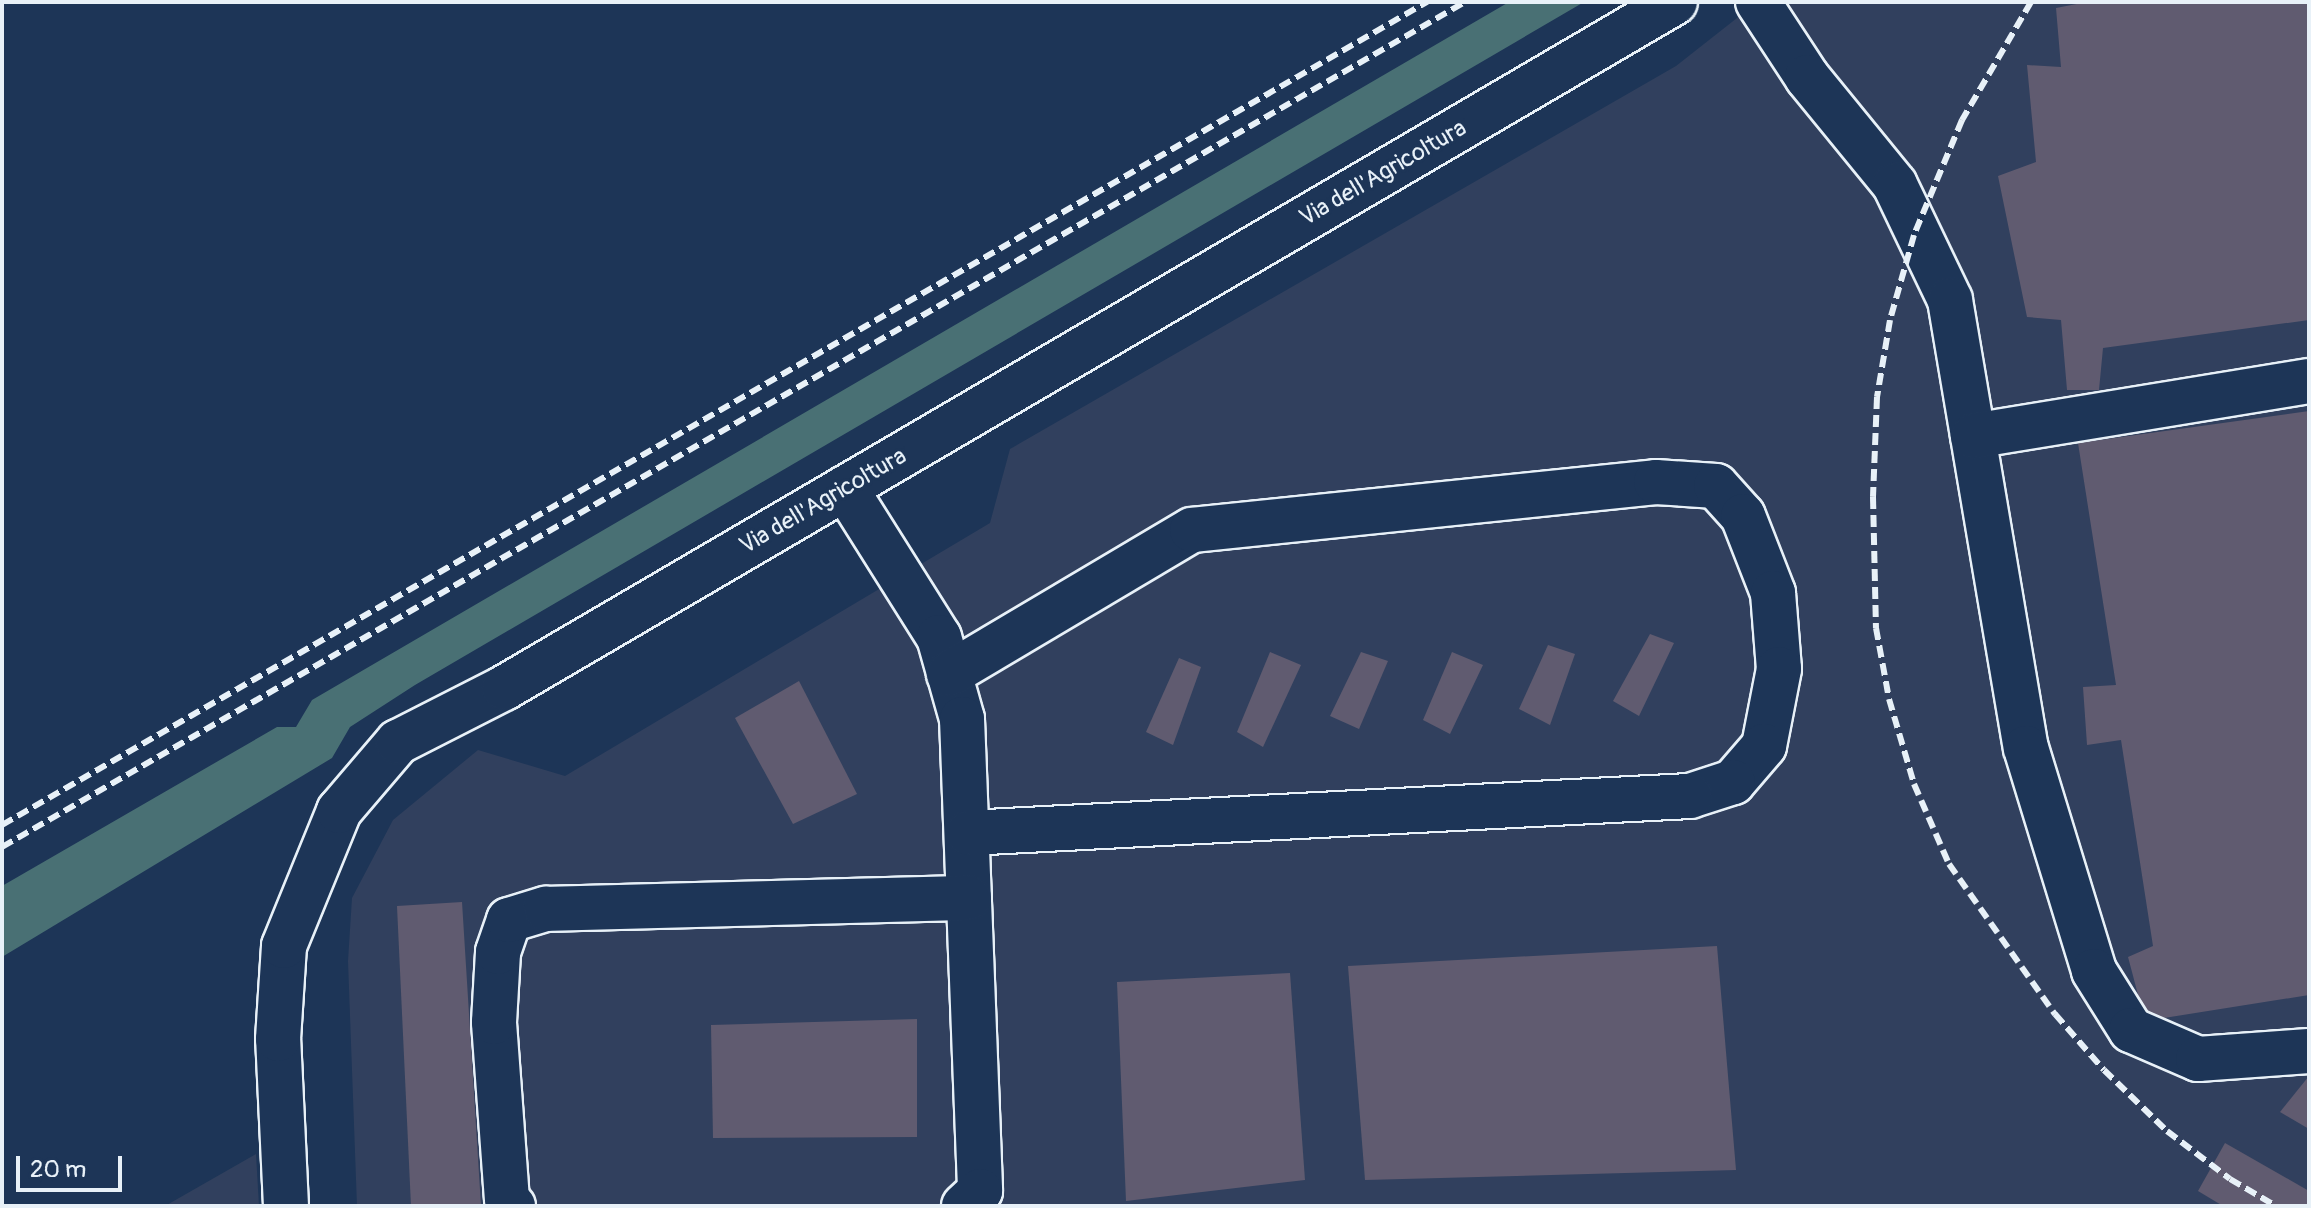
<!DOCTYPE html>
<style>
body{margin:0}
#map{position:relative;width:2311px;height:1208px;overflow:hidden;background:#1d3557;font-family:Pangolin,sans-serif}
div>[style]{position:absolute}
.built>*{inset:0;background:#31405e}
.green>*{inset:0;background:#497074}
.building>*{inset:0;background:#605b70}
.roads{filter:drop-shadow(2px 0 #e8f1f8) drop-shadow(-2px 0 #e8f1f8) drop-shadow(0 2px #e8f1f8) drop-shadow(0 -2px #e8f1f8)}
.minor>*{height:44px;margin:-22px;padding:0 22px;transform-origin:22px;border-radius:22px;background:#1d3557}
.rail>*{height:6px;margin-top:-3px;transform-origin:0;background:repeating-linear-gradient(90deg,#e8f1f8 0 12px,transparent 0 18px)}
span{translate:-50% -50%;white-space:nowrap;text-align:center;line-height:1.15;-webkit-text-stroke:6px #1d3557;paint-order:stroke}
.street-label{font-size:24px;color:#e8f1f8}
.frame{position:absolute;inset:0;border:4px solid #e8f1f8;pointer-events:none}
.scale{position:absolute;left:16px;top:1156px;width:106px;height:36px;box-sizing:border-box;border:4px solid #e8f1f8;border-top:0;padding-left:10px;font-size:24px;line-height:28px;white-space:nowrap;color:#e8f1f8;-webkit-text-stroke:6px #1d3557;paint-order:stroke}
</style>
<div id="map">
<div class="built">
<i style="clip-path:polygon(1763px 2px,2309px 2px,2309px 1206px,357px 1206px,348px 961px,352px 898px,393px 820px,478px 750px,565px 776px,990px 523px,1010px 449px,1676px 66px,1737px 18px)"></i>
<i style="clip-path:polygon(256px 1154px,259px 1206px,165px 1206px)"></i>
</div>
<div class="green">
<i style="clip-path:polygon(1509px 2px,1584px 2px,415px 685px,350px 727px,332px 758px,2px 957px,2px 886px,277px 727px,296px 727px,312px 700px)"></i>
</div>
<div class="building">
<i style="clip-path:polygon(2087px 2px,2309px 2px,2309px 320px,2103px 348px,2099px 390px,2067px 390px,2061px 320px,2027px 317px,1998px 176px,2036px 162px,2027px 65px,2061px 67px,2056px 8px)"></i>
<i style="clip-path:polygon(2309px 411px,2309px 995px,2145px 1021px,2128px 957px,2153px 946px,2121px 740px,2087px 745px,2083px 687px,2116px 685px,2078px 443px)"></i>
<i style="clip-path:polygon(1650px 634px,1674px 643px,1639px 716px,1613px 701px)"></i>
<i style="clip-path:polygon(1548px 645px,1575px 654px,1550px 725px,1519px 709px)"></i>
<i style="clip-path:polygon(1270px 652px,1301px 665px,1263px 747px,1237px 732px)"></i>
<i style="clip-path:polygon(1361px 652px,1388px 661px,1359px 729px,1330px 716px)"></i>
<i style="clip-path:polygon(1452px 652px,1483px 665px,1450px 734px,1423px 720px)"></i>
<i style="clip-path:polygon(1179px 658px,1201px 667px,1173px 745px,1146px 732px)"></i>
<i style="clip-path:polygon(799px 681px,857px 794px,793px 824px,735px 718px)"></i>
<i style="clip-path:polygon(462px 902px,481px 1206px,411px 1206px,397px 906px)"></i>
<i style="clip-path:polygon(1717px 946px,1736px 1170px,1365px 1180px,1348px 966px)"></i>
<i style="clip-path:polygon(1290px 973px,1305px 1180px,1126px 1201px,1117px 982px)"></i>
<i style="clip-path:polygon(917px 1019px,917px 1137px,713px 1138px,711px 1025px)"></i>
<i style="clip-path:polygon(2309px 1076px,2309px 1129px,2280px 1112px)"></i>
<i style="clip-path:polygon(2225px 1143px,2309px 1191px,2309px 1206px,2223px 1206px,2198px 1191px)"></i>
</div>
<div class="roads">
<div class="minor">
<i style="left:1758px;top:2px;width:90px;rotate:56.8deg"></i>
<i style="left:1807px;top:77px;width:139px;rotate:50.8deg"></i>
<i style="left:1895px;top:185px;width:127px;rotate:64.4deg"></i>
<i style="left:1950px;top:300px;width:454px;rotate:80.4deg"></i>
<i style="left:2026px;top:748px;width:233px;rotate:73deg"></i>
<i style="left:2094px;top:971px;width:70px;rotate:57.9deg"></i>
<i style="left:2131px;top:1030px;width:73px;rotate:23.4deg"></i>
<i style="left:2198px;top:1059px;width:111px;rotate:-4.1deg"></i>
<i style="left:1973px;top:436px;width:340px;rotate:-9.3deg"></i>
<i style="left:845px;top:488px;width:176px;rotate:57.8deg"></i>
<i style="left:939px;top:637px;width:85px;rotate:74.3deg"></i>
<i style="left:962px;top:719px;width:472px;rotate:87.8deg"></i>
<i style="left:980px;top:1191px;width:22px;rotate:137deg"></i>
<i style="left:949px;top:674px;width:282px;rotate:-30.7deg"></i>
<i style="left:1192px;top:530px;width:466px;rotate:-5.9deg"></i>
<i style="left:1656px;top:482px;width:60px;rotate:3.8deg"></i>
<i style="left:1716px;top:486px;width:40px;rotate:48deg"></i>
<i style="left:1743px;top:516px;width:83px;rotate:68.7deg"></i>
<i style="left:1773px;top:593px;width:76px;rotate:85.5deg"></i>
<i style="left:1779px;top:669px;width:78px;rotate:101deg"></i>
<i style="left:1764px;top:746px;width:48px;rotate:130.7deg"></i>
<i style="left:1733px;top:782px;width:45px;rotate:162deg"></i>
<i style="left:1690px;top:796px;width:723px;rotate:177.07deg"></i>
<i style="left:286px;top:1206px;width:167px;rotate:-92.7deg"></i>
<i style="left:278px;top:1039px;width:93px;rotate:-86.3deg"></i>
<i style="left:284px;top:946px;width:146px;rotate:-67.8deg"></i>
<i style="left:339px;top:811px;width:91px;rotate:-49.5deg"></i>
<i style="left:398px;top:742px;width:119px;rotate:-27deg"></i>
<i style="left:504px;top:688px;width:1357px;rotate:-30.36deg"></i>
<i style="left:513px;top:1206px;width:8px;rotate:-135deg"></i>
<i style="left:507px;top:1200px;width:178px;rotate:-94.2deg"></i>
<i style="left:494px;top:1022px;width:70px;rotate:-86.7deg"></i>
<i style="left:498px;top:952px;width:34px;rotate:-71deg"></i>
<i style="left:509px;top:920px;width:39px;rotate:-17deg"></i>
<i style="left:546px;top:909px;width:423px;rotate:-1.5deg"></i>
</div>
</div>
<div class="rail">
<i style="left:2031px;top:2px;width:137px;rotate:120.3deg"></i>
<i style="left:1962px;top:120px;width:125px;rotate:112.7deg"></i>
<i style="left:1914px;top:235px;width:88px;rotate:105.8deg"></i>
<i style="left:1890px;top:320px;width:78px;rotate:99.6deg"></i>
<i style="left:1877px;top:397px;width:100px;rotate:92.3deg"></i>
<i style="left:1873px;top:497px;width:131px;rotate:88.7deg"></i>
<i style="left:1876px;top:628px;width:72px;rotate:79.6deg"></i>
<i style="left:1889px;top:699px;width:89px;rotate:73.6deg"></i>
<i style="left:1914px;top:784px;width:87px;rotate:66.4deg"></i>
<i style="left:1949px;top:864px;width:184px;rotate:54.8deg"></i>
<i style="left:2055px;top:1014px;width:74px;rotate:48.8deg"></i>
<i style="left:2104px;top:1070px;width:88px;rotate:44.1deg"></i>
<i style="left:2167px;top:1131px;width:79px;rotate:37.3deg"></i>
<i style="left:2230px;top:1179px;width:53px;rotate:30.4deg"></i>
<i style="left:2px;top:825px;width:1646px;rotate:-30.01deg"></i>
<i style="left:2px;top:847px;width:1689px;rotate:-30.01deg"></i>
</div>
<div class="street-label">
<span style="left:1383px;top:173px;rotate:-30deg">Via dell'Agricoltura</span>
<span style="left:823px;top:501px;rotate:-30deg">Via dell'Agricoltura</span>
</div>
<div class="frame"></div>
<div class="scale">20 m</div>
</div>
